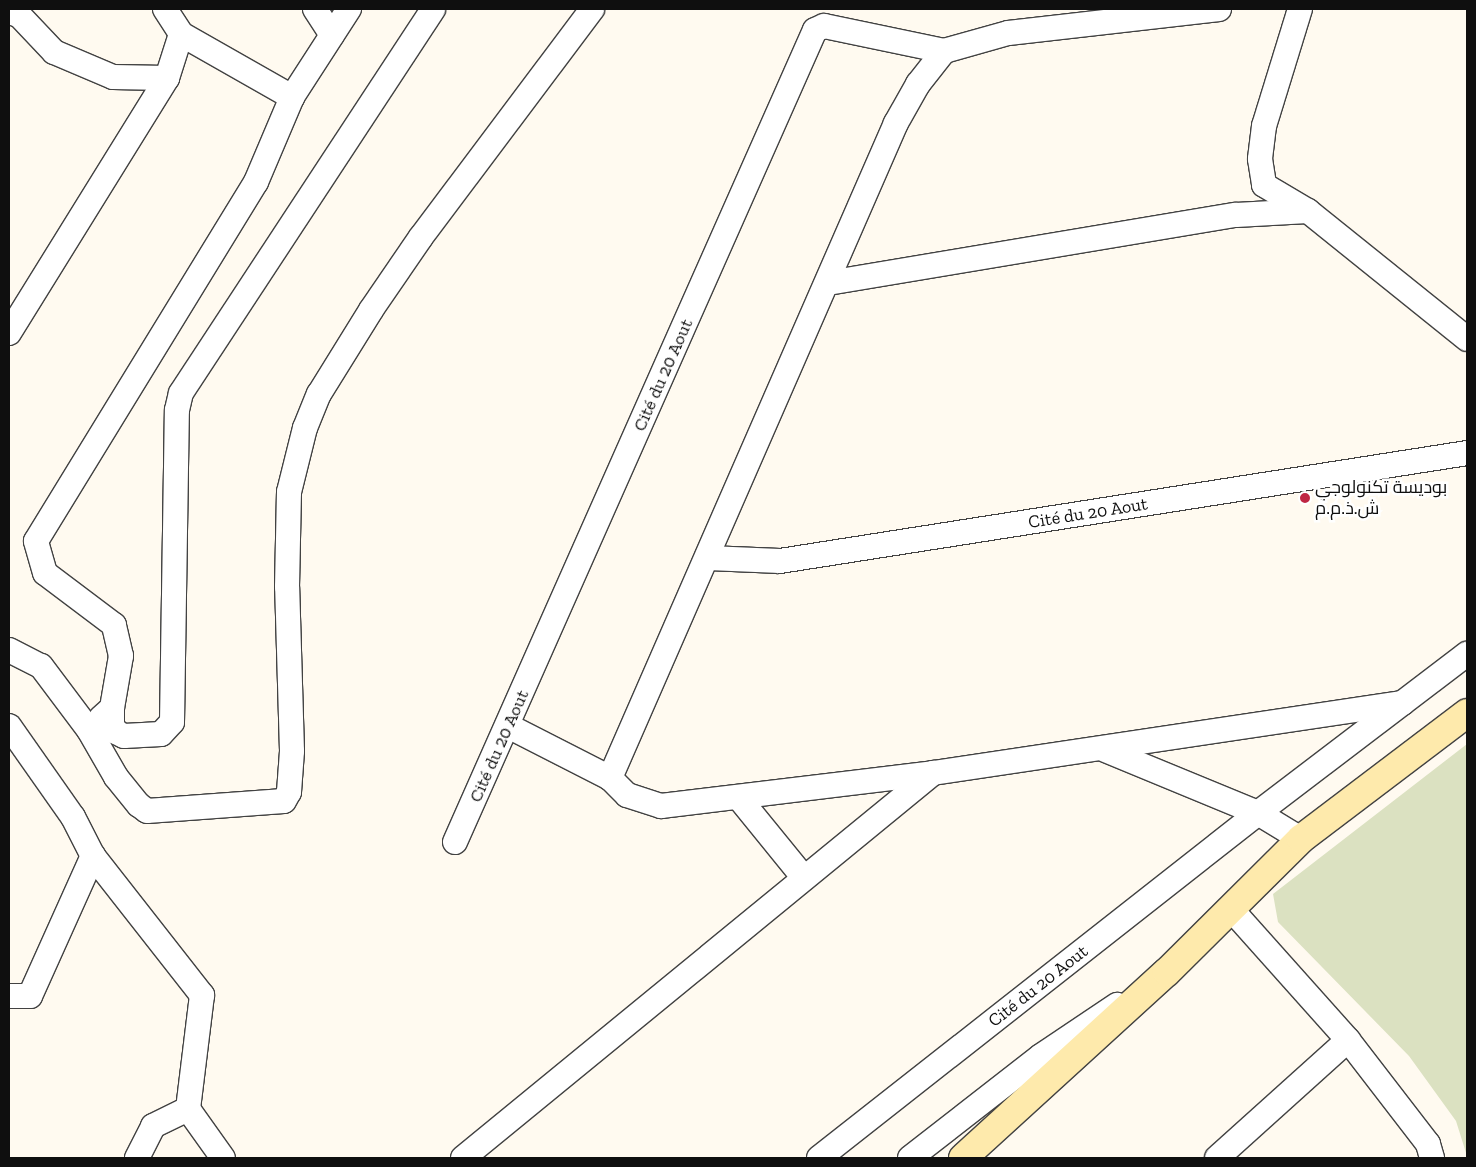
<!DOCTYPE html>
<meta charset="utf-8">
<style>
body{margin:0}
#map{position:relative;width:1476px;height:1167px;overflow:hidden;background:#fffaf0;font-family:"Zilla Slab",Cairo,serif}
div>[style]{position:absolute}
.cemetery>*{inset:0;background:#dbe1c1}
.roads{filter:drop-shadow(1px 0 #424242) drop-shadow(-1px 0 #424242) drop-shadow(0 1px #424242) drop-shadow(0 -1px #424242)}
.street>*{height:24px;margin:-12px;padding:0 12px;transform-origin:12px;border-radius:12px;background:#fff}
.secondary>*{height:28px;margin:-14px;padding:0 14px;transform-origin:14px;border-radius:14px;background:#feeaac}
.dots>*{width:14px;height:14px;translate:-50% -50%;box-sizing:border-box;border:2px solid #fff;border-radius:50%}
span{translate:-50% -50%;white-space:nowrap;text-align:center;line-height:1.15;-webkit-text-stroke:5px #fff;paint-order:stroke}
.street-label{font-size:18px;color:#0f0f0f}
.poi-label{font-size:18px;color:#0f0f0f}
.left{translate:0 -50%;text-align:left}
.frame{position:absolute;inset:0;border:10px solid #0f0f0f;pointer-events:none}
</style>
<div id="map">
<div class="cemetery">
<i style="clip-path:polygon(1467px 744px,1467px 1156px,1456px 1121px,1409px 1056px,1278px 922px,1273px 894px)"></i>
</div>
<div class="roads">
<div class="street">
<i style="left:165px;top:9px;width:30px;rotate:57deg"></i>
<i style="left:181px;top:34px;width:128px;rotate:29.6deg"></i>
<i style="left:315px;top:9px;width:31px;rotate:57deg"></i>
<i style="left:1219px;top:9px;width:212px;rotate:173.5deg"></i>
<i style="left:1008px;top:33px;width:66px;rotate:164.3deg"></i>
<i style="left:944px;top:51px;width:42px;rotate:128.2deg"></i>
<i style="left:918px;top:84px;width:45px;rotate:119.4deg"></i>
<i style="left:896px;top:123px;width:715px;rotate:113.59deg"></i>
<i style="left:610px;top:778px;width:24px;rotate:45deg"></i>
<i style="left:627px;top:795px;width:36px;rotate:18deg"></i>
<i style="left:661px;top:806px;width:274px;rotate:-6.9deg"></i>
<i style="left:933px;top:773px;width:475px;rotate:-8.5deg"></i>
<i style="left:1300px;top:9px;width:122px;rotate:107.1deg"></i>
<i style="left:1264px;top:126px;width:33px;rotate:97deg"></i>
<i style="left:1260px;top:159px;width:26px;rotate:81deg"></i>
<i style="left:1264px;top:185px;width:51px;rotate:30.6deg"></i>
<i style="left:1308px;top:211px;width:204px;rotate:38.8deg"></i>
<i style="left:9px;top:12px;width:10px;rotate:17deg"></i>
<i style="left:19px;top:15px;width:51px;rotate:46.6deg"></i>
<i style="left:54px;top:52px;width:64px;rotate:23deg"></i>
<i style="left:113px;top:77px;width:54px;rotate:1.1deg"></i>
<i style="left:828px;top:283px;width:414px;rotate:-9.5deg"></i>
<i style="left:1236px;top:215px;width:72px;rotate:-3.2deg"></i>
<i style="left:9px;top:333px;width:300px;rotate:-58.2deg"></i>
<i style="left:167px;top:78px;width:46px;rotate:-72.3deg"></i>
<i style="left:708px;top:558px;width:72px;rotate:2.4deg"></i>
<i style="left:780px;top:561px;width:695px;rotate:-8.93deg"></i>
<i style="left:9px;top:650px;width:36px;rotate:27deg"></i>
<i style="left:41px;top:666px;width:80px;rotate:53.1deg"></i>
<i style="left:89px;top:730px;width:54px;rotate:60.1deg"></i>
<i style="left:116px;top:777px;width:36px;rotate:51deg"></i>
<i style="left:139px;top:805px;width:10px;rotate:37deg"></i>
<i style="left:147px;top:811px;width:137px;rotate:-4.2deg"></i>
<i style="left:284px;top:801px;width:10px;rotate:-61deg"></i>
<i style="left:289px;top:792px;width:41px;rotate:-85.8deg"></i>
<i style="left:292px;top:751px;width:164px;rotate:-91.7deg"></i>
<i style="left:287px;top:587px;width:95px;rotate:-88.8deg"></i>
<i style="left:289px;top:492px;width:66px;rotate:-76deg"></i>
<i style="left:305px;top:428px;width:37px;rotate:-68deg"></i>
<i style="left:319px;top:394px;width:99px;rotate:-58.2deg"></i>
<i style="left:371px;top:310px;width:88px;rotate:-55.6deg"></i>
<i style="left:421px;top:237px;width:285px;rotate:-53.1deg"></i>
<i style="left:112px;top:708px;width:17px;rotate:90deg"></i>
<i style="left:112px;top:725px;width:8px;rotate:60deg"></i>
<i style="left:116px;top:732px;width:9px;rotate:27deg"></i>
<i style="left:124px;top:736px;width:37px;rotate:-3deg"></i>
<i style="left:161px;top:734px;width:16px;rotate:-47deg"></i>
<i style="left:172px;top:722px;width:312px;rotate:-89.1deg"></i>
<i style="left:177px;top:410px;width:17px;rotate:-77deg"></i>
<i style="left:181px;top:393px;width:459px;rotate:-56.7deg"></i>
<i style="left:101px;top:718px;width:15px;rotate:-42deg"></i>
<i style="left:112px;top:708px;width:53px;rotate:-80.2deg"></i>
<i style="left:121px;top:656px;width:32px;rotate:-103deg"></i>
<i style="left:114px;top:625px;width:86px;rotate:-143deg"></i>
<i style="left:45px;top:573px;width:33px;rotate:-106deg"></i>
<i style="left:36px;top:541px;width:421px;rotate:-58.5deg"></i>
<i style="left:256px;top:182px;width:92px;rotate:-67deg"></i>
<i style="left:292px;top:97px;width:105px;rotate:-57.1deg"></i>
<i style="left:9px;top:726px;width:111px;rotate:54.9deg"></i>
<i style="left:73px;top:817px;width:44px;rotate:62.9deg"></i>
<i style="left:508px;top:726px;width:114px;rotate:27deg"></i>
<i style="left:1105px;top:750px;width:165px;rotate:22.4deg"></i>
<i style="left:1258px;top:813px;width:50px;rotate:31.2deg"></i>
<i style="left:739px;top:798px;width:103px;rotate:50.9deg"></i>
<i style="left:455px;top:842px;width:888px;rotate:-66.09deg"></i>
<i style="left:815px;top:30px;width:10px;rotate:-24deg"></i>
<i style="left:824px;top:26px;width:123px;rotate:11.8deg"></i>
<i style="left:1231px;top:909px;width:176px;rotate:48.2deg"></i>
<i style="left:1348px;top:1040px;width:131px;rotate:52.4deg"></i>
<i style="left:1428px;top:1144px;width:15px;rotate:74deg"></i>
<i style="left:9px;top:996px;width:21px"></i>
<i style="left:30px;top:996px;width:154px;rotate:-65.8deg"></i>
<i style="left:93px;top:856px;width:177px;rotate:51.9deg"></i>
<i style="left:202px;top:995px;width:115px;rotate:97deg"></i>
<i style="left:137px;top:1158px;width:36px;rotate:-63deg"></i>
<i style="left:153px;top:1126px;width:39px;rotate:-26deg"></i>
<i style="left:188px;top:1109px;width:60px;rotate:54.5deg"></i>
<i style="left:463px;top:1158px;width:608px;rotate:-39.32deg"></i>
<i style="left:819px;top:1158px;width:558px;rotate:-38.16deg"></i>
<i style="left:1258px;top:813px;width:263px;rotate:-37.3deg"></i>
<i style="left:910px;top:1158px;width:166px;rotate:-37.9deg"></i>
<i style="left:1041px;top:1056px;width:92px;rotate:-33.9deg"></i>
<i style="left:1217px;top:1158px;width:176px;rotate:-42deg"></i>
</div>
<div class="secondary">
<i style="left:963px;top:1158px;width:276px;rotate:-42.4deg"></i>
<i style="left:1167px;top:972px;width:189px;rotate:-44.8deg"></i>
<i style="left:1301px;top:839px;width:208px;rotate:-37.2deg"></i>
</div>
</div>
<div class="dots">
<i style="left:1305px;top:498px;background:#bf2643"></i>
</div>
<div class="street-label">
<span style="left:663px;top:375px;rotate:-66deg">Cité du 20 Aout</span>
<span style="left:1088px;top:513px;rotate:-9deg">Cité du 20 Aout</span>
<span style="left:499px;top:746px;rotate:-66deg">Cité du 20 Aout</span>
<span style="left:1038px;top:986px;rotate:-38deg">Cité du 20 Aout</span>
</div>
<div class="poi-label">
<span class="left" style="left:1315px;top:498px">بوديسة تكنولوجي<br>ش.ذ.م.م</span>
</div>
<div class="frame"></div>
</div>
